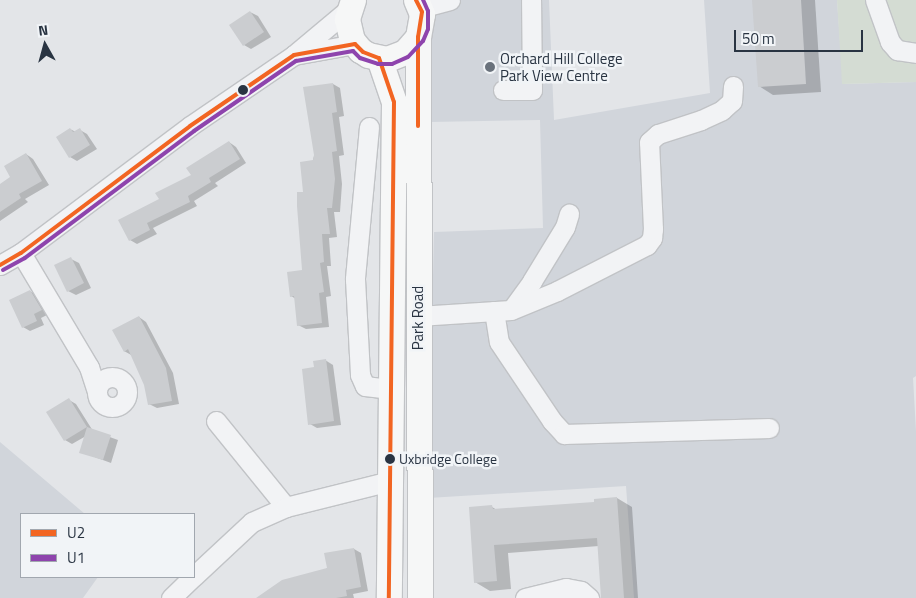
<!DOCTYPE html>
<style>
body{margin:0}
#map{position:relative;width:916px;height:598px;overflow:hidden;background:#e3e5e8;font-family:"Titillium Web",sans-serif}
div>[style]{position:absolute}
.built>*{inset:0;background:#d1d5db}
.green>*{inset:0;background:#d4dcd3}
.shadow>*{inset:0;background:#0003}
.building>*{inset:0;background:#cbcdd0}
.roads{filter:drop-shadow(1px 0 #c1c3c6) drop-shadow(-1px 0 #c1c3c6) drop-shadow(0 1px #c1c3c6) drop-shadow(0 -1px #c1c3c6)}
.minor>*{height:19px;margin:-9.5px;padding:0 9.5px;transform-origin:9.5px;border-radius:9.5px;background:#f2f3f5}
.minor>.ring{margin:-9.5px;padding:0;box-sizing:content-box;background:none;border:19px solid #f2f3f5;border-radius:50%}
.major>*{height:25px;margin:-12.5px;padding:0 12.5px;transform-origin:12.5px;border-radius:12.5px;background:#f6f7f7}
.bus-1>*{height:4px;margin:-2px;padding:0 2px;transform-origin:2px;border-radius:2px;background:#f26522}
.bus-2>*{height:4px;margin:-2px;padding:0 2px;transform-origin:2px;border-radius:2px;background:#8e44ad}
.dots>*{width:14px;height:14px;translate:-50% -50%;box-sizing:border-box;border:2px solid #f1f4f7;border-radius:50%}
span{translate:-50% -50%;white-space:nowrap;text-align:center;line-height:1.15;-webkit-text-stroke:5px #f1f4f7;paint-order:stroke}
.bus-label{font-size:14px;color:#293442}
.left{translate:0 -50%;text-align:left}
.poi-label{font-size:15px;color:#293442}
.street-label{font-size:15px;color:#293442}
.legend{position:absolute;left:20px;top:513px;width:175px;height:65px;box-sizing:border-box;background:#f1f4f7;border:1px solid #a1a7af;margin:0;padding:6px 9px;list-style:none;font-size:15px;color:#293442}
.legend li{display:flex;align-items:center;gap:10px;height:25px}
.legend b{width:25px;border:1px solid #a1a7af}
.north{position:absolute;left:20px;top:20px;width:50px;height:50px;-webkit-text-stroke:4px #f1f4f7;paint-order:stroke;rotate:353deg;font-size:14px;font-weight:700;line-height:20px;text-align:center;color:#293442}
.north::after{content:'';display:block;margin:auto;width:18px;height:22px;background:#293442;clip-path:polygon(50% 0,100% 100%,50% 72%,0 100%)}
.scale{position:absolute;left:734px;top:30px;width:129px;height:22px;box-sizing:border-box;border:2px solid #293442;border-top:0;padding-left:6px;font-size:15px;line-height:18px;white-space:nowrap;color:#293442;-webkit-text-stroke:4px #f1f4f7;paint-order:stroke}
</style>
<div id="map">
<div class="built">
<i style="clip-path:polygon(460px 0,549px 0,554px 120px,710px 93px,704px 0,837px 0,843px 84px,916px 82px,916px 376px,913px 378px,916px 431px,916px 598px,634px 598px,626px 486px,428px 498px,434px 232px,543px 228px,540px 120px,430px 122px,426px 14px)"></i>
<i style="clip-path:polygon(0 442px,85px 514px,21px 514px,21px 577px,98px 577px,83px 598px,0 598px)"></i>
</div>
<div class="green">
<i style="clip-path:polygon(837px 0,916px 0,916px 82px,842px 84px)"></i>
</div>
<div class="shadow">
<i style="clip-path:polygon(753px 0,815px 0,821px 92px,773px 95px,759px 86px)"></i>
<i style="clip-path:polygon(250px 12px,258px 16px,271px 37px,251px 49px,244px 45px)"></i>
<i style="clip-path:polygon(333px 84px,340px 88px,344px 116px,339px 117px,344px 155px,339px 156px,342px 184px,340px 212px,334px 212px,337px 237px,329px 238px,331px 266px,327px 266px,331px 296px,326px 297px,329px 327px,306px 329px,298px 325px,296px 299px,291px 296px,303px 271px,304px 194px)"></i>
<i style="clip-path:polygon(70px 129px,76px 132px,80px 130px,87px 134px,97px 149px,77px 161px,70px 157px)"></i>
<i style="clip-path:polygon(229px 142px,236px 147px,246px 163px,215px 183px,218px 186px,194px 201px,197px 206px,153px 228px,157px 234px,137px 244px,130px 240px,160px 200px,193px 175px)"></i>
<i style="clip-path:polygon(26px 154px,33px 159px,49px 185px,25px 199px,28px 202px,0 221px,0 185px,12px 177px)"></i>
<i style="clip-path:polygon(71px 259px,79px 263px,91px 288px,76px 295px,68px 291px)"></i>
<i style="clip-path:polygon(30px 291px,37px 296px,49px 314px,41px 318px,44px 325px,30px 331px,23px 327px)"></i>
<i style="clip-path:polygon(139px 317px,146px 322px,173px 373px,179px 404px,157px 408px,149px 404px,146px 384px,133px 356px,124px 351px)"></i>
<i style="clip-path:polygon(325px 360px,333px 365px,341px 425px,317px 428px,310px 424px,315px 368px)"></i>
<i style="clip-path:polygon(69px 400px,76px 404px,93px 431px,118px 440px,111px 463px,81px 452px,86px 436px,72px 444px,65px 440px)"></i>
<i style="clip-path:polygon(617px 498px,632px 507px,638px 598px,603px 598px,599px 546px,508px 553px,511px 589px,490px 591px,475px 582px,492px 507px,497px 510px,595px 503px)"></i>
<i style="clip-path:polygon(354px 549px,361px 553px,368px 591px,353px 594px,354px 598px,258px 598px,328px 568px)"></i>
</div>
<div class="building">
<i style="clip-path:polygon(752px 0,801px 0,806px 84px,758px 87px)"></i>
<i style="clip-path:polygon(250px 11px,264px 32px,243px 46px,229px 25px)"></i>
<i style="clip-path:polygon(333px 83px,337px 112px,332px 113px,337px 151px,332px 152px,335px 179px,332px 208px,327px 208px,330px 234px,322px 234px,324px 262px,320px 263px,324px 292px,319px 293px,322px 323px,297px 326px,294px 296px,290px 297px,287px 272px,302px 270px,297px 206px,297px 192px,303px 192px,300px 162px,313px 160px,314px 155px,303px 87px)"></i>
<i style="clip-path:polygon(70px 128px,73px 132px,80px 128px,90px 145px,69px 158px,56px 137px)"></i>
<i style="clip-path:polygon(229px 141px,240px 159px,209px 178px,211px 182px,188px 196px,190px 202px,147px 223px,150px 230px,129px 241px,118px 220px,159px 199px,155px 193px,191px 175px,186px 168px)"></i>
<i style="clip-path:polygon(26px 153px,42px 181px,19px 194px,21px 198px,0 212px,0 184px,10px 177px,4px 166px)"></i>
<i style="clip-path:polygon(71px 257px,84px 283px,67px 292px,54px 265px)"></i>
<i style="clip-path:polygon(30px 290px,42px 310px,34px 314px,37px 321px,22px 328px,9px 300px)"></i>
<i style="clip-path:polygon(139px 316px,166px 368px,172px 401px,148px 405px,144px 385px,128px 349px,124px 352px,112px 330px)"></i>
<i style="clip-path:polygon(326px 359px,334px 421px,308px 425px,302px 369px,314px 367px,313px 361px)"></i>
<i style="clip-path:polygon(69px 398px,87px 427px,64px 441px,46px 412px)"></i>
<i style="clip-path:polygon(87px 427px,111px 435px,103px 460px,79px 453px)"></i>
<i style="clip-path:polygon(617px 497px,624px 598px,601px 598px,597px 538px,494px 545px,497px 581px,474px 583px,469px 507px,492px 505px,493px 509px,594px 502px,594px 499px)"></i>
<i style="clip-path:polygon(354px 548px,361px 587px,346px 590px,347px 596px,336px 598px,256px 598px,282px 580px,327px 568px,324px 553px)"></i>
</div>
<div class="roads">
<div class="minor">
<i style="left:875px;top:0;width:45px;rotate:70.3deg"></i>
<i style="left:890px;top:42px;width:11px;rotate:49deg"></i>
<i style="left:897px;top:50px;width:19px;rotate:9deg"></i>
<i style="left:420px;top:8px;width:31px;rotate:-15deg"></i>
<i style="left:294px;top:55px;width:62px;rotate:-10.2deg"></i>
<i style="left:503px;top:90px;width:29px"></i>
<i style="left:532px;top:90px;width:90px;rotate:-90.6deg"></i>
<i style="left:369px;top:127px;width:153px;rotate:95.3deg"></i>
<i style="left:355px;top:279px;width:96px;rotate:87deg"></i>
<i style="left:360px;top:375px;width:12px;rotate:66deg"></i>
<i style="left:365px;top:386px;width:26px;rotate:7deg"></i>
<i style="left:21px;top:253px;width:133px;rotate:59.2deg"></i>
<i style="left:89px;top:367px;width:26px;rotate:72deg"></i>
<i style="left:0;top:265px;width:24px;rotate:-30deg"></i>
<i style="left:21px;top:253px;width:211px;rotate:-36.9deg"></i>
<i style="left:190px;top:126px;width:126px;rotate:-34.3deg"></i>
<i style="left:294px;top:55px;width:72px;rotate:-39.9deg"></i>
<i style="left:512px;top:309px;width:34px;rotate:-54deg"></i>
<i style="left:532px;top:281px;width:63px;rotate:-58.6deg"></i>
<i style="left:565px;top:227px;width:14px;rotate:-73deg"></i>
<i style="left:494px;top:311px;width:31px;rotate:81deg"></i>
<i style="left:499px;top:342px;width:95px;rotate:56.1deg"></i>
<i style="left:552px;top:421px;width:18px;rotate:47deg"></i>
<i style="left:564px;top:434px;width:205px;rotate:-1.7deg"></i>
<i style="left:418px;top:316px;width:93px;rotate:-3.7deg"></i>
<i style="left:511px;top:310px;width:50px;rotate:-22.4deg"></i>
<i style="left:557px;top:291px;width:101px;rotate:-27.1deg"></i>
<i style="left:647px;top:245px;width:9px;rotate:-54deg"></i>
<i style="left:652px;top:238px;width:9px;rotate:-84deg"></i>
<i style="left:653px;top:229px;width:87px;rotate:-92.6deg"></i>
<i style="left:649px;top:142px;width:12px;rotate:-42deg"></i>
<i style="left:658px;top:134px;width:45px;rotate:-18deg"></i>
<i style="left:701px;top:120px;width:23px;rotate:-25deg"></i>
<i style="left:722px;top:110px;width:13px;rotate:-42deg"></i>
<i style="left:732px;top:101px;width:15px;rotate:-86deg"></i>
<i class="ring" style="left:97px;top:377px;width:11px;height:11px"></i>
<i style="left:216px;top:421px;width:111px;rotate:50.9deg"></i>
<i style="left:194px;top:576px;width:79px;rotate:-43deg"></i>
<i style="left:252px;top:522px;width:37px;rotate:-24deg"></i>
<i style="left:286px;top:507px;width:107px;rotate:-14deg"></i>
<i style="left:171px;top:598px;width:30px;rotate:-44deg"></i>
<i style="left:525px;top:598px;width:42px;rotate:-13.7deg"></i>
<i style="left:566px;top:588px;width:15px;rotate:11deg"></i>
<i style="left:581px;top:591px;width:11px;rotate:41deg"></i>
</div>
<div class="major">
<i style="left:353px;top:0;width:20px;rotate:108deg"></i>
<i style="left:347px;top:19px;width:22px;rotate:77deg"></i>
<i style="left:352px;top:40px;width:13px;rotate:51deg"></i>
<i style="left:360px;top:50px;width:9px;rotate:32deg"></i>
<i style="left:368px;top:55px;width:19px;rotate:12deg"></i>
<i style="left:387px;top:59px;width:19px;rotate:-21deg"></i>
<i style="left:405px;top:52px;width:20px;rotate:-49deg"></i>
<i style="left:418px;top:37px;width:23px;rotate:-80deg"></i>
<i style="left:422px;top:14px;width:15px;rotate:-113deg"></i>
<i style="left:418px;top:37px;width:561px;rotate:89.8deg"></i>
<i style="left:379px;top:58px;width:46px;rotate:71.2deg"></i>
<i style="left:394px;top:102px;width:496px;rotate:90.6deg"></i>
</div>
</div>
<div class="bus-1">
<i style="left:416px;top:0;width:13px;rotate:63deg"></i>
<i style="left:422px;top:12px;width:25px;rotate:99deg"></i>
<i style="left:418px;top:37px;width:89px;rotate:90deg"></i>
<i style="left:0;top:265px;width:24px;rotate:-30deg"></i>
<i style="left:21px;top:253px;width:211px;rotate:-36.9deg"></i>
<i style="left:190px;top:126px;width:126px;rotate:-34.3deg"></i>
<i style="left:294px;top:55px;width:62px;rotate:-10.2deg"></i>
<i style="left:355px;top:44px;width:11px;rotate:45deg"></i>
<i style="left:363px;top:52px;width:17px;rotate:21deg"></i>
<i style="left:379px;top:58px;width:46px;rotate:71.2deg"></i>
<i style="left:394px;top:102px;width:496px;rotate:90.6deg"></i>
</div>
<div class="bus-2">
<i style="left:3px;top:270px;width:25px;rotate:-29deg"></i>
<i style="left:25px;top:258px;width:211px;rotate:-36.9deg"></i>
<i style="left:194px;top:131px;width:124px;rotate:-34.5deg"></i>
<i style="left:296px;top:61px;width:58px;rotate:-10deg"></i>
<i style="left:353px;top:51px;width:10px;rotate:45deg"></i>
<i style="left:360px;top:58px;width:19px;rotate:18deg"></i>
<i style="left:378px;top:64px;width:14px"></i>
<i style="left:392px;top:64px;width:17px;rotate:-24deg"></i>
<i style="left:408px;top:57px;width:22px;rotate:-47deg"></i>
<i style="left:423px;top:41px;width:13px;rotate:-67deg"></i>
<i style="left:428px;top:29px;width:18px;rotate:-90deg"></i>
<i style="left:428px;top:11px;width:12px;rotate:-114deg"></i>
</div>
<div class="dots">
<i style="left:490px;top:67px;background:#6a727c"></i>
<i style="left:243px;top:90px;background:#293442"></i>
<i style="left:390px;top:459px;background:#293442"></i>
</div>
<div class="bus-label">
<span class="left" style="left:399px;top:459px">Uxbridge College</span>
</div>
<div class="poi-label">
<span class="left" style="left:500px;top:67px">Orchard Hill College<br>Park View Centre</span>
</div>
<div class="street-label">
<span style="left:418px;top:318px;rotate:-90deg">Park Road</span>
</div>
<ul class="legend">
<li><b style="height:6px;background:#f26522"></b>U2</li>
<li><b style="height:6px;background:#8e44ad"></b>U1</li>
</ul>
<div class="north">N</div>
<div class="scale">50 m</div>
</div>
